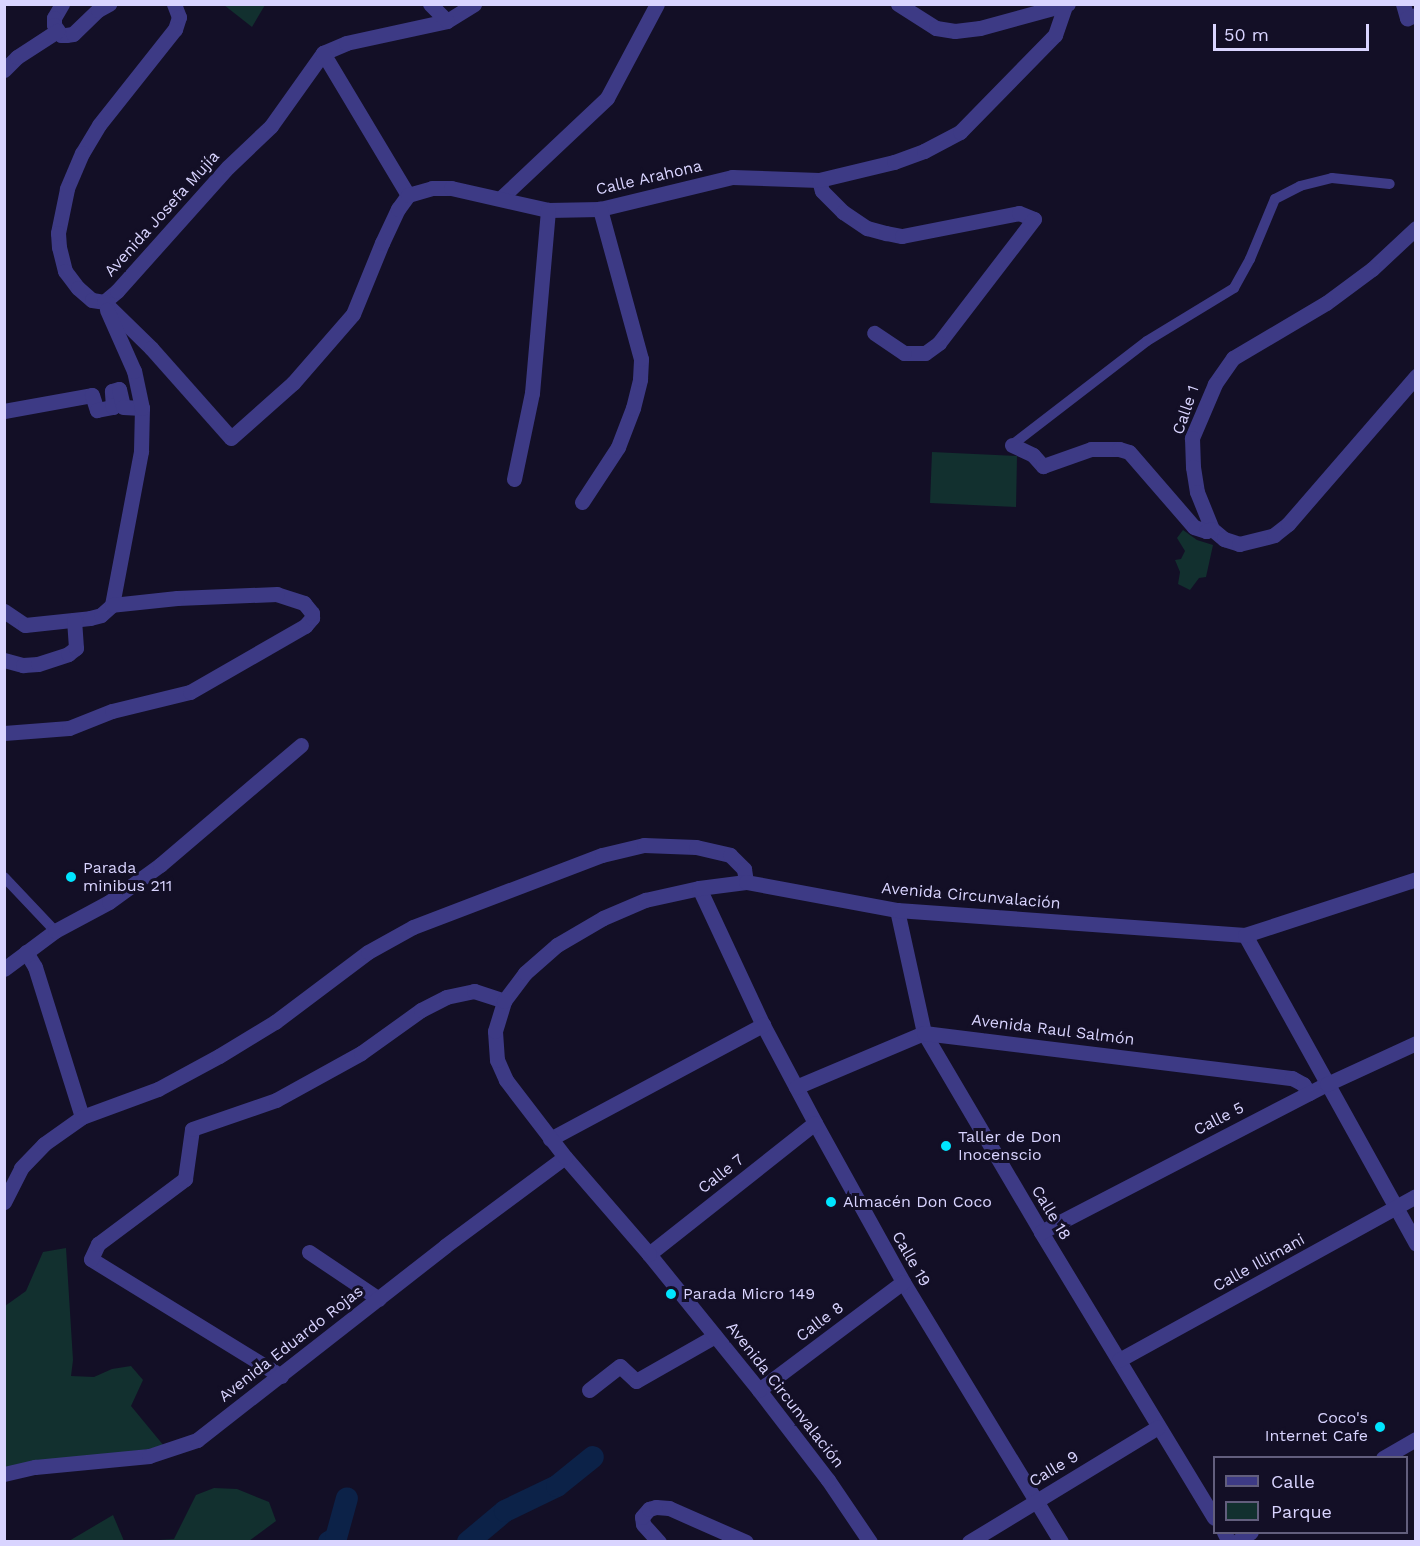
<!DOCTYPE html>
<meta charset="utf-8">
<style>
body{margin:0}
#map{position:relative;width:1420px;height:1546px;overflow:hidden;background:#130f26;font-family:"Work Sans",sans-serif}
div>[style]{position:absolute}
.green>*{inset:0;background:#12302f}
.canal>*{height:22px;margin:-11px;padding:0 11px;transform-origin:11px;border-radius:11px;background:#0c2248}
.lane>*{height:10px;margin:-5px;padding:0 5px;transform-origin:5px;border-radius:5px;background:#3d3a85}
.street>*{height:15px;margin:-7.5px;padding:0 7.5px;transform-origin:7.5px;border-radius:7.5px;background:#3d3a85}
.dots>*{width:16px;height:16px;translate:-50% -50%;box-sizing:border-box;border:3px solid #130f26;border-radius:50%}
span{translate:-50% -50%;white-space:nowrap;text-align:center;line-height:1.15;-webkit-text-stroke:6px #130f26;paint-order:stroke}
.street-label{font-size:16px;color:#d9d4ff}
.poi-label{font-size:16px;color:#d9d4ff}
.left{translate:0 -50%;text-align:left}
.right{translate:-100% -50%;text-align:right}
.frame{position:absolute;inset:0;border:6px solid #d9d4ff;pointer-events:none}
.legend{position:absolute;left:1213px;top:1456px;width:195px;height:78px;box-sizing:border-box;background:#130f26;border:2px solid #625e7d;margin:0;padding:8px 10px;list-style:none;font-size:18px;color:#d9d4ff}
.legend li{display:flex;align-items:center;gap:12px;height:30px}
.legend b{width:30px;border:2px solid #625e7d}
.scale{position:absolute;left:1213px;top:24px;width:156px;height:27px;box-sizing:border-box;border:3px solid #d9d4ff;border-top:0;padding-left:8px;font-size:18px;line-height:21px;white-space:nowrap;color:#d9d4ff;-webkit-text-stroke:4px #130f26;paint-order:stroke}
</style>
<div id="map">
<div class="green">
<i style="clip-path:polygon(224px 5px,265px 5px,252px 27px)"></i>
<i style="clip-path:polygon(932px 452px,1017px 456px,1016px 507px,930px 503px)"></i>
<i style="clip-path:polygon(1183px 530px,1197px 540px,1213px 545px,1206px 577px,1199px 578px,1190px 590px,1178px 584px,1180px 572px,1175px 560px,1181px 559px,1185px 551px,1177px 538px)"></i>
<i style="clip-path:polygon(66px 1248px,73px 1360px,71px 1376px,94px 1377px,112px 1369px,131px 1366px,143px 1380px,131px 1406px,164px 1446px,5px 1478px,5px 1306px,26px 1291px,43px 1252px)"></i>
<i style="clip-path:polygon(214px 1488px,237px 1489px,269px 1502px,276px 1521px,249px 1541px,144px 1541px,174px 1539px,196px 1495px)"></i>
<i style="clip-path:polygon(113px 1515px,124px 1541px,69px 1541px)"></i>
</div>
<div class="canal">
<i style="left:329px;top:1542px;width:8px;rotate:-30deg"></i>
<i style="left:336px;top:1538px;width:41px;rotate:-74.6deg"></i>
<i style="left:468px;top:1542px;width:48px;rotate:-40deg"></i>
<i style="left:505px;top:1511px;width:58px;rotate:-25.7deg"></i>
<i style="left:557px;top:1486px;width:46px;rotate:-38.9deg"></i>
</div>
<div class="lane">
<i style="left:1012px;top:445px;width:170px;rotate:-37.6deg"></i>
<i style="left:1147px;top:341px;width:102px;rotate:-31.3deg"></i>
<i style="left:1234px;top:288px;width:33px;rotate:-61deg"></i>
<i style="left:1250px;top:259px;width:65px;rotate:-67.4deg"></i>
<i style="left:1275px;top:199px;width:28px;rotate:-27deg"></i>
<i style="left:1300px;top:186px;width:33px;rotate:-14deg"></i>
<i style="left:1332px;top:178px;width:58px;rotate:5.9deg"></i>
<i style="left:4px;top:877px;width:74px;rotate:46.6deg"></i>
</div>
<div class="street">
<i style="left:62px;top:4px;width:16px;rotate:120deg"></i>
<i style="left:54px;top:18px;width:7px;rotate:90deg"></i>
<i style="left:54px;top:25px;width:12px;rotate:55deg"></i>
<i style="left:61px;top:35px;width:5px"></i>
<i style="left:66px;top:35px;width:7px;rotate:-8deg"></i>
<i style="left:73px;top:34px;width:35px;rotate:-44deg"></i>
<i style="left:98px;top:10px;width:13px;rotate:-29deg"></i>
<i style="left:174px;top:4px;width:14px;rotate:69deg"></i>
<i style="left:179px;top:17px;width:13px;rotate:108deg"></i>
<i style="left:175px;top:29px;width:122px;rotate:128.4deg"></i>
<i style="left:99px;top:125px;width:33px;rotate:121deg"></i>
<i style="left:82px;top:153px;width:39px;rotate:113deg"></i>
<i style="left:67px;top:189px;width:45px;rotate:101.6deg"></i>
<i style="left:58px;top:233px;width:14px;rotate:86deg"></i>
<i style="left:59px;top:247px;width:25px;rotate:76deg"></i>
<i style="left:65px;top:271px;width:21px;rotate:53deg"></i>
<i style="left:78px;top:288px;width:18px;rotate:41deg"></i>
<i style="left:92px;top:300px;width:12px;rotate:9deg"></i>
<i style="left:104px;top:302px;width:17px;rotate:-40deg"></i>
<i style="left:117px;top:291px;width:166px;rotate:-48.2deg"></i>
<i style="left:228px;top:167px;width:59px;rotate:-43.6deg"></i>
<i style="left:271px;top:126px;width:90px;rotate:-54.5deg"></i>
<i style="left:323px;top:53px;width:25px;rotate:-23deg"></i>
<i style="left:346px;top:43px;width:103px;rotate:-12.3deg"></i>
<i style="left:447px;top:21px;width:32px;rotate:-32deg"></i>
<i style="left:430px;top:4px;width:24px;rotate:45deg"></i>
<i style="left:898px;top:4px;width:45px;rotate:32.3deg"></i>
<i style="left:936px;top:28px;width:19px;rotate:9deg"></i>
<i style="left:955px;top:31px;width:25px;rotate:-7deg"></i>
<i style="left:980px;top:28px;width:91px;rotate:-15.3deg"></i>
<i style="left:1403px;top:4px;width:15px;rotate:74deg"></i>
<i style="left:1407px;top:18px;width:9px;rotate:-18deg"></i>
<i style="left:323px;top:53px;width:165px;rotate:59.1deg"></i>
<i style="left:4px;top:70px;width:18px;rotate:-45deg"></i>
<i style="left:17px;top:57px;width:48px;rotate:-33deg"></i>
<i style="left:819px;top:180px;width:11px;rotate:75deg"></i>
<i style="left:822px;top:191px;width:30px;rotate:45deg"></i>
<i style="left:843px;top:212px;width:29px;rotate:34deg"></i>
<i style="left:867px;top:228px;width:20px;rotate:15deg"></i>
<i style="left:886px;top:233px;width:16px;rotate:11deg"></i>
<i style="left:902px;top:236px;width:119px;rotate:-11.1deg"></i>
<i style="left:1019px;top:213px;width:16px;rotate:22deg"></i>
<i style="left:1034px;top:219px;width:156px;rotate:127.5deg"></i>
<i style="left:939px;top:343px;width:17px;rotate:144deg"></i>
<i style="left:925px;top:353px;width:21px;rotate:180deg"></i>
<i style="left:904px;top:353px;width:36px;rotate:-146deg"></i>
<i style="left:502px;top:197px;width:144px;rotate:-43.3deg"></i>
<i style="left:607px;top:98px;width:106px;rotate:-62deg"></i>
<i style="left:1416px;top:228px;width:60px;rotate:137deg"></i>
<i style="left:1372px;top:269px;width:57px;rotate:143.5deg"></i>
<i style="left:1326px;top:303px;width:108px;rotate:149.4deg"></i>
<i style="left:1233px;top:358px;width:32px;rotate:125deg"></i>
<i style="left:1215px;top:384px;width:59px;rotate:113.1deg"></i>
<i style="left:1192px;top:438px;width:29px;rotate:88deg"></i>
<i style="left:1193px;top:467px;width:25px;rotate:81deg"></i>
<i style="left:1197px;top:492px;width:40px;rotate:68deg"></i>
<i style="left:1212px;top:529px;width:16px;rotate:40deg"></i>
<i style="left:1224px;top:539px;width:16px;rotate:18deg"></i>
<i style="left:1239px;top:544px;width:36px;rotate:-14deg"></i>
<i style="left:1274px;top:535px;width:18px;rotate:-38deg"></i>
<i style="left:1288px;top:524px;width:196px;rotate:-49.1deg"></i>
<i style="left:104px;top:302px;width:66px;rotate:44.4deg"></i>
<i style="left:151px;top:348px;width:120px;rotate:48.4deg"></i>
<i style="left:231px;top:438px;width:83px;rotate:-41.6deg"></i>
<i style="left:293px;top:383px;width:91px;rotate:-49deg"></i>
<i style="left:353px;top:314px;width:77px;rotate:-67.8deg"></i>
<i style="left:382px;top:243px;width:38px;rotate:-65deg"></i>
<i style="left:398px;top:209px;width:17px;rotate:-54deg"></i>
<i style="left:408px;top:195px;width:25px;rotate:-16deg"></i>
<i style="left:432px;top:188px;width:19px"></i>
<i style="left:451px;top:188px;width:99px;rotate:12.8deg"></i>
<i style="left:548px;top:210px;width:52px;rotate:-1.1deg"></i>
<i style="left:600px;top:209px;width:136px;rotate:-13.6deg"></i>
<i style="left:732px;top:177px;width:87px;rotate:2deg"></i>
<i style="left:819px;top:180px;width:77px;rotate:-13.5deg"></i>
<i style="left:894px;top:162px;width:32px;rotate:-20deg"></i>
<i style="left:924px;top:151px;width:41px;rotate:-27.8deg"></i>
<i style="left:960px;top:132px;width:136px;rotate:-45.6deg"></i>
<i style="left:1055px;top:35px;width:31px;rotate:-71deg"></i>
<i style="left:4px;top:411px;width:89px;rotate:-10.3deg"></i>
<i style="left:92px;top:395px;width:16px;rotate:72deg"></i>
<i style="left:97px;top:410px;width:16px;rotate:-11deg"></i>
<i style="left:113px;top:407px;width:16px;rotate:-94deg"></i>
<i style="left:112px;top:391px;width:7px;rotate:-16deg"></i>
<i style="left:119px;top:389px;width:18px;rotate:77deg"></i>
<i style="left:123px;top:407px;width:19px;rotate:3deg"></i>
<i style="left:1012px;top:445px;width:23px;rotate:25deg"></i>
<i style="left:1033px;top:455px;width:15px;rotate:48deg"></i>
<i style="left:1043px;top:466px;width:51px;rotate:-19.5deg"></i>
<i style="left:1091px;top:449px;width:28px"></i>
<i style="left:1119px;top:449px;width:10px;rotate:17deg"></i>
<i style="left:1129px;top:452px;width:99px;rotate:49.1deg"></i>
<i style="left:1194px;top:527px;width:13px;rotate:18deg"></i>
<i style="left:1206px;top:531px;width:6px;rotate:-18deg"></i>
<i style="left:514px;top:479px;width:88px;rotate:-78.2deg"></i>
<i style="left:532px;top:393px;width:184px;rotate:-85deg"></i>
<i style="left:582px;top:502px;width:66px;rotate:-56.8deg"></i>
<i style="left:618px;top:447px;width:42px;rotate:-69deg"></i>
<i style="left:633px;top:408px;width:30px;rotate:-76deg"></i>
<i style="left:640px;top:379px;width:20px;rotate:-87deg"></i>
<i style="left:641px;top:359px;width:156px;rotate:-105.3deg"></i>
<i style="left:4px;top:611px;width:25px;rotate:34deg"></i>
<i style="left:25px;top:625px;width:65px;rotate:-6.1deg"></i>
<i style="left:90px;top:618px;width:11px;rotate:-15deg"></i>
<i style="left:101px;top:615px;width:15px;rotate:-42deg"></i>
<i style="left:112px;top:605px;width:157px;rotate:-79.3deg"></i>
<i style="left:141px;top:451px;width:43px;rotate:-88.7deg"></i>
<i style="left:142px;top:408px;width:38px;rotate:-102deg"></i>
<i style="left:134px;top:371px;width:67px;rotate:-113.9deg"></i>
<i style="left:4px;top:660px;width:20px;rotate:15deg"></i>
<i style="left:23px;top:665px;width:15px;rotate:-4deg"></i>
<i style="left:38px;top:664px;width:32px;rotate:-18deg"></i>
<i style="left:68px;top:654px;width:10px;rotate:-37deg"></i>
<i style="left:76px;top:648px;width:28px;rotate:-94deg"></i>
<i style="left:4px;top:733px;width:65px;rotate:-4.4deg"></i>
<i style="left:69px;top:728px;width:46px;rotate:-21.6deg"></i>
<i style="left:112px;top:711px;width:80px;rotate:-13.7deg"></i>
<i style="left:190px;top:692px;width:133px;rotate:-29.9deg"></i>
<i style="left:305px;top:626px;width:11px;rotate:-49deg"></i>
<i style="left:312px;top:618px;width:5px;rotate:-90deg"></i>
<i style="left:312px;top:613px;width:13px;rotate:-129deg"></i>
<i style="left:304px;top:603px;width:28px;rotate:-162deg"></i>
<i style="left:277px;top:594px;width:100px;rotate:177.7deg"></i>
<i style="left:177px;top:598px;width:65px;rotate:173.9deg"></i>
<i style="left:699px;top:888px;width:151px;rotate:65deg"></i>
<i style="left:763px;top:1025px;width:111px;rotate:62deg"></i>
<i style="left:815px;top:1123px;width:182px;rotate:61deg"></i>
<i style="left:903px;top:1282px;width:304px;rotate:58.7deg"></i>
<i style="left:897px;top:910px;width:126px;rotate:77.6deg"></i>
<i style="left:924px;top:1033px;width:231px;rotate:59.5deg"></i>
<i style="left:1041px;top:1232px;width:334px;rotate:58.8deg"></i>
<i style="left:1245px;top:935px;width:353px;rotate:61deg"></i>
<i style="left:26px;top:952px;width:17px;rotate:59deg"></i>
<i style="left:35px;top:967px;width:157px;rotate:72.6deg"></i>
<i style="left:4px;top:969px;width:64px;rotate:-36.7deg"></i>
<i style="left:55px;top:931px;width:61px;rotate:-28.2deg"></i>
<i style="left:109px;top:902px;width:63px;rotate:-36deg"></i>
<i style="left:160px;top:865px;width:185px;rotate:-40.4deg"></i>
<i style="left:796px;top:1087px;width:139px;rotate:-22.9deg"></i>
<i style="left:924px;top:1033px;width:371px;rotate:7deg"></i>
<i style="left:1292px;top:1078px;width:13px;rotate:29deg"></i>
<i style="left:1303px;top:1084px;width:11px;rotate:56deg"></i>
<i style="left:550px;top:1139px;width:242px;rotate:-28.2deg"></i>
<i style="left:4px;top:1202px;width:38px;rotate:-63deg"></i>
<i style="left:21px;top:1168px;width:33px;rotate:-46deg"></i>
<i style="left:44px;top:1144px;width:47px;rotate:-35.4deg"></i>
<i style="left:82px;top:1117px;width:81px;rotate:-20.2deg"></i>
<i style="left:158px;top:1089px;width:69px;rotate:-28.4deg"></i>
<i style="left:219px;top:1056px;width:66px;rotate:-31.3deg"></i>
<i style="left:275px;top:1022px;width:116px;rotate:-37deg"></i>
<i style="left:368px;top:952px;width:51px;rotate:-29.1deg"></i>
<i style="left:413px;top:927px;width:202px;rotate:-20.9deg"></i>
<i style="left:602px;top:855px;width:43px;rotate:-13.4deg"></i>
<i style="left:644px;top:845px;width:52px;rotate:2.2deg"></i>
<i style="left:696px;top:847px;width:35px;rotate:13deg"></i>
<i style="left:730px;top:855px;width:20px;rotate:45deg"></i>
<i style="left:744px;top:869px;width:13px;rotate:81deg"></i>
<i style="left:1041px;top:1232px;width:322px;rotate:-27.4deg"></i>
<i style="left:1327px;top:1084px;width:98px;rotate:-24.7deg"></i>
<i style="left:309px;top:1252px;width:84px;rotate:33.9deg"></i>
<i style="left:649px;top:1254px;width:211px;rotate:-38.3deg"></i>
<i style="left:1119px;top:1360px;width:339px;rotate:-28.9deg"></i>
<i style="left:281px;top:1376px;width:223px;rotate:-148.4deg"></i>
<i style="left:91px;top:1259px;width:17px;rotate:-65deg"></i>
<i style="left:98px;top:1244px;width:109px;rotate:-36.8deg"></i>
<i style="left:185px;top:1179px;width:50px;rotate:-82deg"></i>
<i style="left:192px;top:1129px;width:89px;rotate:-19deg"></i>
<i style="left:276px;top:1100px;width:97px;rotate:-28.9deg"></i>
<i style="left:361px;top:1053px;width:74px;rotate:-35.6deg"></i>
<i style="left:421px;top:1010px;width:28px;rotate:-27deg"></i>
<i style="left:446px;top:997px;width:29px;rotate:-12deg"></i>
<i style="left:474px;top:991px;width:32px;rotate:18deg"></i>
<i style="left:589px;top:1390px;width:39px;rotate:-38deg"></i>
<i style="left:620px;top:1366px;width:22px;rotate:43deg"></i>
<i style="left:636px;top:1381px;width:91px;rotate:-29.7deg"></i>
<i style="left:759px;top:1390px;width:180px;rotate:-36.9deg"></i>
<i style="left:1383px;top:1458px;width:38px;rotate:-30deg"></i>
<i style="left:4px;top:1474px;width:32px;rotate:-13deg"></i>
<i style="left:35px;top:1467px;width:115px;rotate:-5.5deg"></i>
<i style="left:149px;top:1456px;width:51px;rotate:-18.4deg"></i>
<i style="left:197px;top:1440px;width:315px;rotate:-38deg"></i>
<i style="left:445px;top:1246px;width:149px;rotate:-36.6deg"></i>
<i style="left:1224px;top:1532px;width:11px;rotate:63deg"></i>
<i style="left:659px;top:1542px;width:24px;rotate:-132deg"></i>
<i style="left:643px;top:1524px;width:7px;rotate:-98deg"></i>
<i style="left:642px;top:1517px;width:11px;rotate:-49deg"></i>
<i style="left:649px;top:1509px;width:7px;rotate:-16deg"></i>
<i style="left:656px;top:1507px;width:13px;rotate:4deg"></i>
<i style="left:669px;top:1508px;width:84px;rotate:23.8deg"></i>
<i style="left:870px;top:1542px;width:75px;rotate:-124.1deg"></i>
<i style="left:828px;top:1480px;width:113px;rotate:-127.5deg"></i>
<i style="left:759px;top:1390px;width:175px;rotate:-129deg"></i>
<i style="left:649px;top:1254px;width:128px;rotate:-130.9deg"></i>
<i style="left:565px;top:1157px;width:97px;rotate:-127.5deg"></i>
<i style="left:506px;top:1080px;width:22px;rotate:-114deg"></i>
<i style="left:497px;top:1060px;width:29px;rotate:-94deg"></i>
<i style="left:495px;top:1031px;width:31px;rotate:-73deg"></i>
<i style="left:504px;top:1001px;width:35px;rotate:-53deg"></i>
<i style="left:525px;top:973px;width:43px;rotate:-41.2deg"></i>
<i style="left:557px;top:945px;width:53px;rotate:-30.4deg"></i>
<i style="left:603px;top:918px;width:46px;rotate:-23.2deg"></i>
<i style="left:645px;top:900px;width:55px;rotate:-12.5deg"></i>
<i style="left:699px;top:888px;width:47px;rotate:-7.3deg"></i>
<i style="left:746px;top:882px;width:154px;rotate:10.5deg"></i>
<i style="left:897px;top:910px;width:349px;rotate:4.1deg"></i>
<i style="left:1245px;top:935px;width:180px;rotate:-18.1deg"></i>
<i style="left:969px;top:1542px;width:221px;rotate:-31.3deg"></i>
<i style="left:1236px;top:1542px;width:18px;rotate:-34deg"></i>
</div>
<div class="dots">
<i style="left:71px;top:877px;background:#00e5ff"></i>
<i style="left:946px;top:1146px;background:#00e5ff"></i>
<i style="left:831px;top:1202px;background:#00e5ff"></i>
<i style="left:671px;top:1294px;background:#00e5ff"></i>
<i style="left:1380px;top:1427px;background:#00e5ff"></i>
</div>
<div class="street-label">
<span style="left:649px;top:178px;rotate:-13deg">Calle Arahona</span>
<span style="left:162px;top:214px;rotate:-48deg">Avenida Josefa Mujía</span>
<span style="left:1186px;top:410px;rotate:-71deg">Calle 1</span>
<span style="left:971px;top:896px;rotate:5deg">Avenida Circunvalación</span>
<span style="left:1053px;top:1030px;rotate:7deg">Avenida Raul Salmón</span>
<span style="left:1219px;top:1119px;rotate:-27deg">Calle 5</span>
<span style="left:721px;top:1174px;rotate:-38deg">Calle 7</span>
<span style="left:1051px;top:1213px;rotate:59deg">Calle 18</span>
<span style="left:911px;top:1259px;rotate:60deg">Calle 19</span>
<span style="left:1259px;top:1263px;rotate:-29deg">Calle Illimani</span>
<span style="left:820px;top:1322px;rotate:-37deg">Calle 8</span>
<span style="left:291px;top:1344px;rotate:-38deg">Avenida Eduardo Rojas</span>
<span style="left:785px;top:1395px;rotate:52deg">Avenida Circunvalación</span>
<span style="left:1054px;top:1469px;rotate:-31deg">Calle 9</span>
</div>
<div class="poi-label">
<span class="left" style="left:83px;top:877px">Parada<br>minibus 211</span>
<span class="left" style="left:958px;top:1146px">Taller de Don<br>Inocenscio</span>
<span class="left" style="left:843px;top:1202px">Almacén Don Coco</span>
<span class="left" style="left:683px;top:1294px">Parada Micro 149</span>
<span class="right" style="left:1368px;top:1427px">Coco's<br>Internet Cafe</span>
</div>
<div class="frame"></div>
<ul class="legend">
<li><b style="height:8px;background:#3d3a85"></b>Calle</li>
<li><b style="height:16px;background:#12302f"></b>Parque</li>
</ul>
<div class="scale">50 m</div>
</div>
